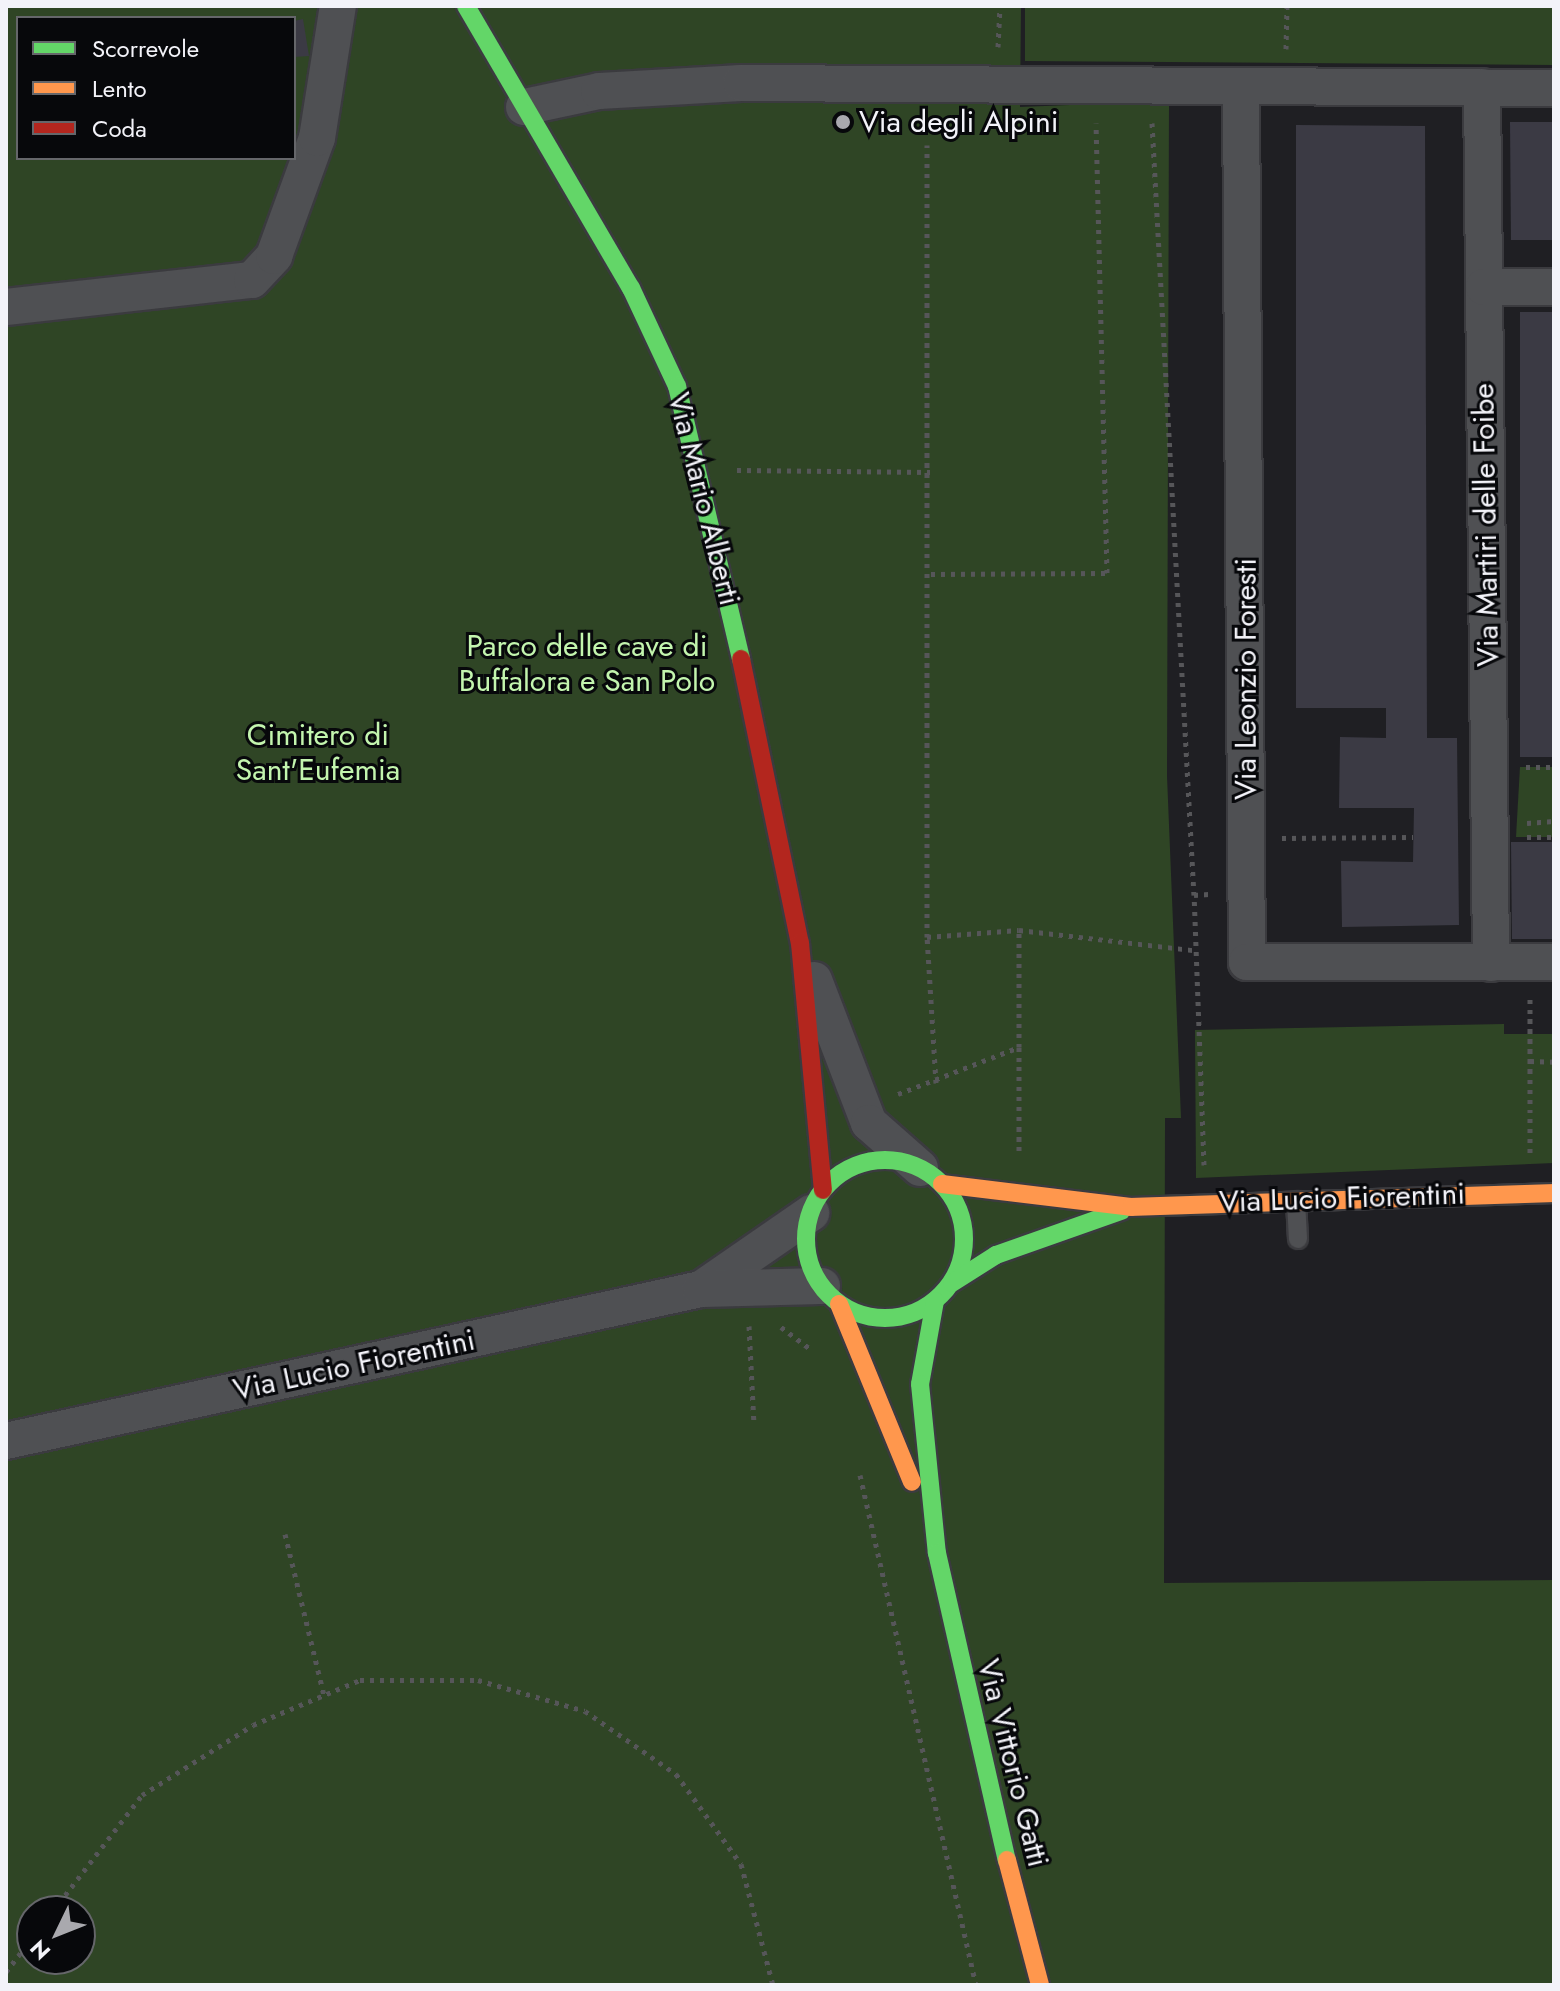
<!DOCTYPE html>
<style>
body{margin:0}
#map{position:relative;width:1560px;height:1991px;overflow:hidden;background:#1f1f23;font-family:Jost,sans-serif}
div>[style]{position:absolute}
.green>*{inset:0;background:#2f4525}
.building>*{inset:0;background:#3b3a44}
.path>*{height:5px;margin-top:-2.5px;transform-origin:0;background:repeating-linear-gradient(90deg,#565659 0 4px,transparent 0 10px)}
.roads{filter:drop-shadow(2px 0 #3b3b3f) drop-shadow(-2px 0 #3b3b3f) drop-shadow(0 2px #3b3b3f) drop-shadow(0 -2px #3b3b3f)}
.lane>*{height:18px;margin:-9px;padding:0 9px;transform-origin:9px;border-radius:9px;background:#4f5053}
.street>*{height:36px;margin:-18px;padding:0 18px;transform-origin:18px;border-radius:18px;background:#4f5053}
.fast>*{height:18px;margin:-9px;padding:0 9px;transform-origin:9px;border-radius:9px;background:#63d668}
.fast>.ring{margin:-9px;padding:0;box-sizing:content-box;background:none;border:18px solid #63d668;border-radius:50%}
.slow>*{height:18px;margin:-9px;padding:0 9px;transform-origin:9px;border-radius:9px;background:#ff974d}
.jam>*{height:18px;margin:-9px;padding:0 9px;transform-origin:9px;border-radius:9px;background:#b3261e}
.dots>*{width:22px;height:22px;translate:-50% -50%;box-sizing:border-box;border:4px solid #07080b;border-radius:50%}
span{translate:-50% -50%;white-space:nowrap;text-align:center;line-height:1.15;-webkit-text-stroke:6px #07080b;paint-order:stroke}
.poi-label{font-size:30px;color:#f3f3f9}
.left{translate:0 -50%;text-align:left}
.street-label{font-size:30px;color:#f3f3f9}
.park-label{font-size:30px;color:#c3f5ae}
.frame{position:absolute;inset:0;border:8px solid #f3f3f9;pointer-events:none}
.legend{position:absolute;left:16px;top:16px;width:280px;height:144px;box-sizing:border-box;background:#07080b;border:2px solid #65666a;margin:0;padding:10px 14px;list-style:none;font-size:24px;color:#f3f3f9}
.legend li{display:flex;align-items:center;gap:16px;height:40px}
.legend b{width:40px;border:2px solid #65666a}
.north{position:absolute;left:16px;top:1895px;width:80px;height:80px;box-sizing:border-box;background:#07080b;border:2px solid #65666a;border-radius:50%;rotate:227deg;font-size:22px;font-weight:700;line-height:32px;text-align:center;color:#f3f3f9}
.north::after{content:'';display:block;margin:auto;width:28px;height:36px;background:#a9a9ae;clip-path:polygon(50% 0,100% 100%,50% 72%,0 100%)}
</style>
<div id="map">
<div class="green">
<i style="clip-path:polygon(evenodd,6px 6px,1021px 6px,1020px 107px,1169px 101px,1167px 776px,1181px 1118px,1165px 1118px,1164px 1583px,1554px 1580px,1554px 1985px,6px 1985px,6px 6px,18px 18px,294px 18px,294px 158px,18px 158px,18px 18px,6px 6px,32px 1911px,80px 1911px,80px 1959px,32px 1959px,32px 1911px)"></i>
<i style="clip-path:polygon(1025px 6px,1554px 6px,1554px 65px,1025px 61px)"></i>
<i style="clip-path:polygon(1520px 767px,1554px 767px,1554px 837px,1516px 837px)"></i>
<i style="clip-path:polygon(1504px 1024px,1504px 1034px,1554px 1034px,1554px 1163px,1196px 1178px,1195px 1030px)"></i>
</div>
<div class="building">
<i style="clip-path:polygon(303px 19px,309px 56px,294px 57px,294px 21px)"></i>
<i style="clip-path:polygon(1510px 122px,1554px 122px,1554px 240px,1511px 240px)"></i>
<i style="clip-path:polygon(1296px 125px,1425px 126px,1427px 738px,1457px 738px,1459px 925px,1342px 927px,1341px 861px,1413px 862px,1414px 808px,1339px 808px,1340px 737px,1386px 738px,1386px 708px,1296px 708px)"></i>
<i style="clip-path:polygon(1520px 312px,1554px 312px,1554px 757px,1520px 757px)"></i>
<i style="clip-path:polygon(1511px 842px,1554px 842px,1554px 939px,1512px 939px)"></i>
</div>
<div class="path">
<i style="left:998px;top:47px;width:41px;rotate:-87.2deg"></i>
<i style="left:1286px;top:49px;width:43px;rotate:-88.7deg"></i>
<i style="left:1152px;top:123px;width:773px;rotate:86.89deg"></i>
<i style="left:737px;top:470px;width:193px;rotate:0.6deg"></i>
<i style="left:931px;top:574px;width:176px;rotate:-0.3deg"></i>
<i style="left:1107px;top:573px;width:450px;rotate:-91.4deg"></i>
<i style="left:1526px;top:767px;width:28px"></i>
<i style="left:1527px;top:823px;width:27px;rotate:-4deg"></i>
<i style="left:1527px;top:837px;width:27px"></i>
<i style="left:1282px;top:838px;width:131px;rotate:-0.4deg"></i>
<i style="left:927px;top:937px;width:792px;rotate:-90deg"></i>
<i style="left:1019px;top:1047px;width:117px;rotate:-90deg"></i>
<i style="left:1530px;top:1061px;width:24px;rotate:2deg"></i>
<i style="left:936px;top:1083px;width:146px;rotate:-93.5deg"></i>
<i style="left:927px;top:937px;width:92px;rotate:-4.4deg"></i>
<i style="left:1019px;top:930px;width:175px;rotate:6.6deg"></i>
<i style="left:898px;top:1094px;width:130px;rotate:-21.2deg"></i>
<i style="left:1019px;top:1047px;width:104px;rotate:90deg"></i>
<i style="left:1530px;top:1153px;width:154px;rotate:-90deg"></i>
<i style="left:1204px;top:1165px;width:270px;rotate:-92.1deg"></i>
<i style="left:1194px;top:895px;width:15px;rotate:-4deg"></i>
<i style="left:749px;top:1326px;width:98px;rotate:87.1deg"></i>
<i style="left:781px;top:1327px;width:38px;rotate:37deg"></i>
<i style="left:860px;top:1475px;width:523px;rotate:77.19deg"></i>
<i style="left:285px;top:1534px;width:166px;rotate:76.4deg"></i>
<i style="left:53px;top:1911px;width:146px;rotate:-52.5deg"></i>
<i style="left:142px;top:1795px;width:131px;rotate:-32.2deg"></i>
<i style="left:253px;top:1725px;width:116px;rotate:-22.8deg"></i>
<i style="left:360px;top:1680px;width:118px"></i>
<i style="left:478px;top:1680px;width:111px;rotate:16.2deg"></i>
<i style="left:585px;top:1711px;width:111px;rotate:34.7deg"></i>
<i style="left:676px;top:1774px;width:111px;rotate:54.2deg"></i>
<i style="left:741px;top:1864px;width:125px;rotate:75.2deg"></i>
<i style="left:6px;top:1972px;width:43px;rotate:-52.6deg"></i>
</div>
<div class="roads">
<div class="lane">
<i style="left:1296px;top:1201px;width:38px;rotate:87deg"></i>
</div>
<div class="street">
<i style="left:1482px;top:87px;width:876px;rotate:89.41deg"></i>
<i style="left:1241px;top:90px;width:872px;rotate:89.61deg"></i>
<i style="left:1247px;top:962px;width:307px"></i>
<i style="left:524px;top:107px;width:77px;rotate:-12deg"></i>
<i style="left:599px;top:91px;width:142px;rotate:-3.2deg"></i>
<i style="left:741px;top:83px;width:813px;rotate:0.35deg"></i>
<i style="left:1484px;top:287px;width:70px"></i>
<i style="left:6px;top:307px;width:247px;rotate:-6.3deg"></i>
<i style="left:252px;top:280px;width:33px;rotate:-47deg"></i>
<i style="left:274px;top:256px;width:126px;rotate:-70deg"></i>
<i style="left:317px;top:138px;width:134px;rotate:-81deg"></i>
<i style="left:814px;top:980px;width:153px;rotate:69deg"></i>
<i style="left:869px;top:1123px;width:68px;rotate:41.4deg"></i>
<i style="left:701px;top:1289px;width:134px;rotate:-34.6deg"></i>
<i style="left:6px;top:1441px;width:711px;rotate:-12.34deg"></i>
<i style="left:701px;top:1289px;width:121px;rotate:-1.4deg"></i>
</div>
<div class="fast">
<i style="left:466px;top:6px;width:327px;rotate:59.7deg"></i>
<i style="left:631px;top:288px;width:108px;rotate:64.9deg"></i>
<i style="left:677px;top:386px;width:280px;rotate:76.8deg"></i>
<i class="ring" style="left:806px;top:1160px;width:140px;height:140px"></i>
<i style="left:952px;top:1283px;width:52px;rotate:-32.5deg"></i>
<i style="left:996px;top:1255px;width:133px;rotate:-19.4deg"></i>
<i style="left:935px;top:1301px;width:84px;rotate:100.2deg"></i>
<i style="left:920px;top:1384px;width:170px;rotate:84.3deg"></i>
<i style="left:937px;top:1553px;width:315px;rotate:77.2deg"></i>
</div>
<div class="slow">
<i style="left:942px;top:1184px;width:190px;rotate:6.9deg"></i>
<i style="left:1131px;top:1207px;width:423px;rotate:-1.9deg"></i>
<i style="left:839px;top:1304px;width:192px;rotate:67.7deg"></i>
<i style="left:1007px;top:1860px;width:129px;rotate:75.2deg"></i>
</div>
<div class="jam">
<i style="left:741px;top:659px;width:290px;rotate:78.3deg"></i>
<i style="left:800px;top:943px;width:248px;rotate:84.7deg"></i>
</div>
</div>
<div class="dots">
<i style="left:843px;top:122px;background:#a9a9ae"></i>
</div>
<div class="poi-label">
<span class="left" style="left:859px;top:122px">Via degli Alpini</span>
</div>
<div class="street-label">
<span style="left:704px;top:499px;rotate:76deg">Via Mario Alberti</span>
<span style="left:1486px;top:525px;rotate:-91deg">Via Martiri delle Foibe</span>
<span style="left:1246px;top:679px;rotate:-90deg">Via Leonzio Foresti</span>
<span style="left:1342px;top:1198px;rotate:-2deg">Via Lucio Fiorentini</span>
<span style="left:354px;top:1365px;rotate:-12deg">Via Lucio Fiorentini</span>
<span style="left:1013px;top:1763px;rotate:76deg">Via Vittorio Gatti</span>
</div>
<div class="park-label">
<span style="left:587px;top:663px">Parco delle cave di<br>Buffalora e San Polo</span>
<span style="left:318px;top:752px">Cimitero di<br>Sant'Eufemia</span>
</div>
<div class="frame"></div>
<ul class="legend">
<li><b style="height:10px;background:#63d668"></b>Scorrevole</li>
<li><b style="height:10px;background:#ff974d"></b>Lento</li>
<li><b style="height:10px;background:#b3261e"></b>Coda</li>
</ul>
<div class="north">N</div>
</div>
